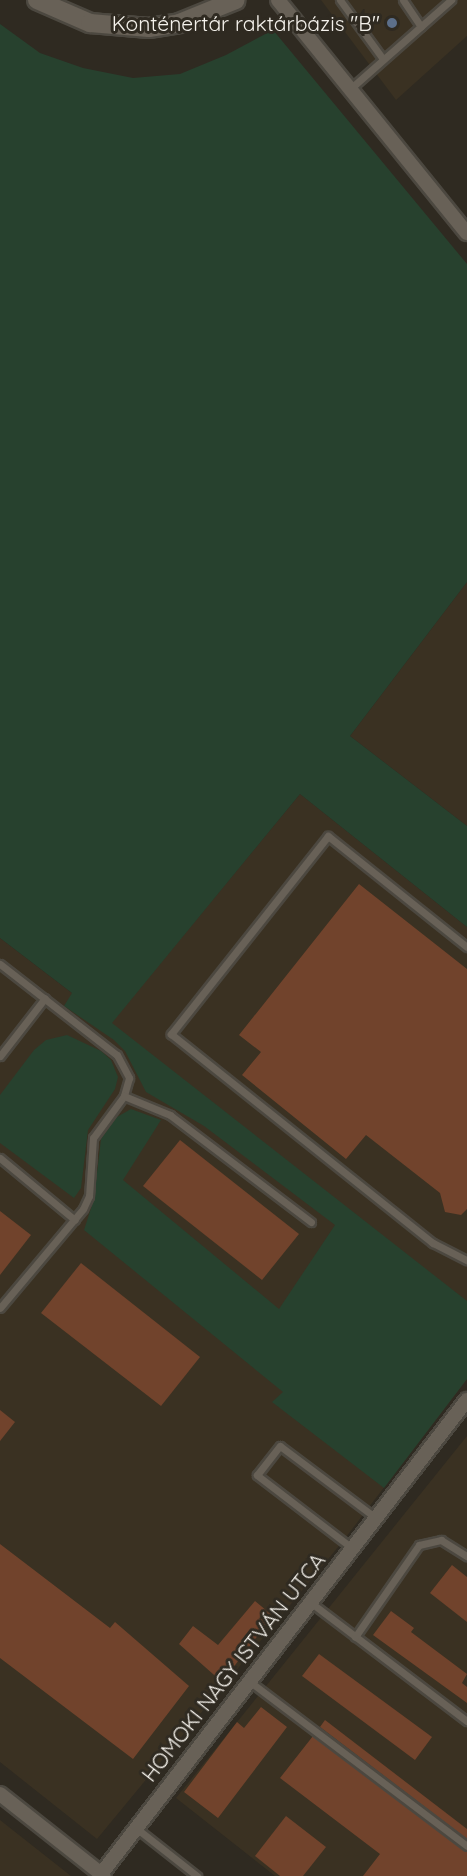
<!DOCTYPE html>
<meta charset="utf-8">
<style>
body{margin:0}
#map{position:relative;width:467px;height:1876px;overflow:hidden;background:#2f2a21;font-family:Quicksand,sans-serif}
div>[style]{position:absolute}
.built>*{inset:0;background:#3a3122}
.green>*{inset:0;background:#27412e}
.building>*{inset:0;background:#71432c}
.roads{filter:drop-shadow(2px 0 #4c4840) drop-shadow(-2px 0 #4c4840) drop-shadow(0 2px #4c4840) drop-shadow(0 -2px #4c4840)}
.lane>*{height:7px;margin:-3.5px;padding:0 3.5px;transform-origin:3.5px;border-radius:3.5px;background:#686157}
.street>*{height:14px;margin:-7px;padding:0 7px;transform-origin:7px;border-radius:7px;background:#686157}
.secondary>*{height:18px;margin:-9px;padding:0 9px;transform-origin:9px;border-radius:9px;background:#686157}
.dots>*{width:16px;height:16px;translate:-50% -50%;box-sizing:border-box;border:3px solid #2f2a21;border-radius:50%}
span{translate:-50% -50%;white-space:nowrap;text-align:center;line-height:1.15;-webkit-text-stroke:6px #2f2a21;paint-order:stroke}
.poi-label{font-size:21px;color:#f5f2ec}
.right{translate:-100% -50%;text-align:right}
.street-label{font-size:21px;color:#f5f2ec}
</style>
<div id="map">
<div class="built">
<i style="clip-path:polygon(321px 0,467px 0,467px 36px,396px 100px)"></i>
<i style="clip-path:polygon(467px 582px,467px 826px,350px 736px)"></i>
<i style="clip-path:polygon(300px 794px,467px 927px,467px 1379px,343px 1541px,97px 1839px,0 1762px,0 938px,111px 1023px)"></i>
<i style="clip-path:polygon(467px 1436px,467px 1876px,275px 1876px,176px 1798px)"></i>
<i style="clip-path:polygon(0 1820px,71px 1876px,0 1876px)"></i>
</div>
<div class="green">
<i style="clip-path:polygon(0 24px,40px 53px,83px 68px,133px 78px,180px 74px,226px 55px,273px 30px,467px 264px,467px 582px,350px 736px,467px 826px,467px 927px,300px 794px,112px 1023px,467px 1301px,467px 1379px,384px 1488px,272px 1402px,283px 1392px,84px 1230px,94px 1199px,101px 1139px,117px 1117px,131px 1109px,161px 1120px,123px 1180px,279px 1309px,335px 1225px,204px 1126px,146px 1092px,125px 1051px,114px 1040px,64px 1006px,72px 993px,0 938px)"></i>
<i style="clip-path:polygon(67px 1035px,101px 1051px,111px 1060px,118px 1077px,115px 1089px,88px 1130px,81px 1188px,74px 1198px,0 1143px,0 1095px,34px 1050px,46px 1040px)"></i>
</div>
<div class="building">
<i style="clip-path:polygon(359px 884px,467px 969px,467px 1209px,461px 1215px,445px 1212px,440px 1193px,366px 1135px,346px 1159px,242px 1075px,261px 1052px,239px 1035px)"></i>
<i style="clip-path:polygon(180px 1140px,299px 1234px,262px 1280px,143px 1186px)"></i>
<i style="clip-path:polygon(0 1211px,31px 1235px,0 1275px)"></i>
<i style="clip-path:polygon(81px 1263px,200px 1357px,161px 1406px,41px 1313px)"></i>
<i style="clip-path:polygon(0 1410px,15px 1422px,0 1441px)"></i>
<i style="clip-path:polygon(0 1544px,110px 1628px,115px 1622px,189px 1686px,133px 1759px,0 1658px)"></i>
<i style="clip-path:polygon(452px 1565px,467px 1577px,467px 1622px,430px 1593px)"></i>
<i style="clip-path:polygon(255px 1601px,273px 1616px,222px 1682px,179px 1644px,193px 1626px,218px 1645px)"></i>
<i style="clip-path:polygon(391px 1611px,414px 1628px,411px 1632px,467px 1674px,462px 1683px,467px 1687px,467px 1703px,373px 1635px)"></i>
<i style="clip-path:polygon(319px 1654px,432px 1737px,415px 1760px,302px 1676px)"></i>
<i style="clip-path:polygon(261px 1707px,287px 1727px,218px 1818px,184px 1792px,237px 1722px,244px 1728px)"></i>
<i style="clip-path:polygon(325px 1720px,467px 1829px,467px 1839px,320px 1727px)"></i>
<i style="clip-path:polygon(313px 1736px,467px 1852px,467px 1876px,363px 1876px,380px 1854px,280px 1778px)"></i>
<i style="clip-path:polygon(286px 1816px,326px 1847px,303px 1876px,280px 1876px,255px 1856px)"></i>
</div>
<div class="roads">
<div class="lane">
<i style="left:340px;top:0;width:73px;rotate:53.9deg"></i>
<i style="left:403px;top:0;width:32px;rotate:56deg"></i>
<i style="left:350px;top:89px;width:135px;rotate:-41.4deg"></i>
<i style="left:467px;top:947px;width:178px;rotate:-141.4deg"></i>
<i style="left:328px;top:836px;width:253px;rotate:128.4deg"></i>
<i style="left:171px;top:1034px;width:335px;rotate:38.6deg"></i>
<i style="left:433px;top:1243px;width:38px;rotate:27deg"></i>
<i style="left:0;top:964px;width:148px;rotate:37.9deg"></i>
<i style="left:117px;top:1055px;width:26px;rotate:62deg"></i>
<i style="left:129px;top:1078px;width:19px;rotate:106deg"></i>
<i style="left:124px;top:1096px;width:52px;rotate:126.4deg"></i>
<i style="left:93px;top:1138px;width:58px;rotate:93.9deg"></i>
<i style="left:89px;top:1196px;width:14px;rotate:115deg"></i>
<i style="left:83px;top:1209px;width:129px;rotate:130deg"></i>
<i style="left:0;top:1056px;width:73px;rotate:-52.2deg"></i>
<i style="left:124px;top:1096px;width:50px;rotate:22.4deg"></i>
<i style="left:170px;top:1115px;width:177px;rotate:37.2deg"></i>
<i style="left:0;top:1158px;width:97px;rotate:39.6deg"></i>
<i style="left:352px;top:1548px;width:120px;rotate:-142.5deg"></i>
<i style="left:257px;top:1475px;width:37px;rotate:-52deg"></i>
<i style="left:280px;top:1446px;width:120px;rotate:36.9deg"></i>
<i style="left:310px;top:1602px;width:197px;rotate:37.2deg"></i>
<i style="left:355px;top:1637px;width:112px;rotate:-55.2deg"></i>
<i style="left:419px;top:1545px;width:23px;rotate:-13deg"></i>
<i style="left:441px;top:1540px;width:31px;rotate:32deg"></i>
<i style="left:249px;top:1681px;width:273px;rotate:37.1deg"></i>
<i style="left:136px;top:1828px;width:78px;rotate:38.2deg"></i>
</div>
<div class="street">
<i style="left:278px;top:0;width:300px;rotate:51deg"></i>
<i style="left:0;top:1794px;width:132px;rotate:38.3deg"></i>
<i style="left:101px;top:1874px;width:599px;rotate:-52.33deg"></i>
</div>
<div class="secondary">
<i style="left:37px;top:0;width:58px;rotate:23.5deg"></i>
<i style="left:90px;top:23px;width:59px;rotate:4.8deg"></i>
<i style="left:149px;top:28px;width:30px;rotate:-9deg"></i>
<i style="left:179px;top:23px;width:61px;rotate:-22deg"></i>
</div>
</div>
<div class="dots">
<i style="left:392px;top:23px;background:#5c6f8a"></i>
</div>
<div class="poi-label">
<span class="right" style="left:380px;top:23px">Konténertár raktárbázis "B"</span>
</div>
<div class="street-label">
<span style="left:233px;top:1667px;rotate:-52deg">HOMOKI NAGY ISTVÁN UTCA</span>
</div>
</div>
